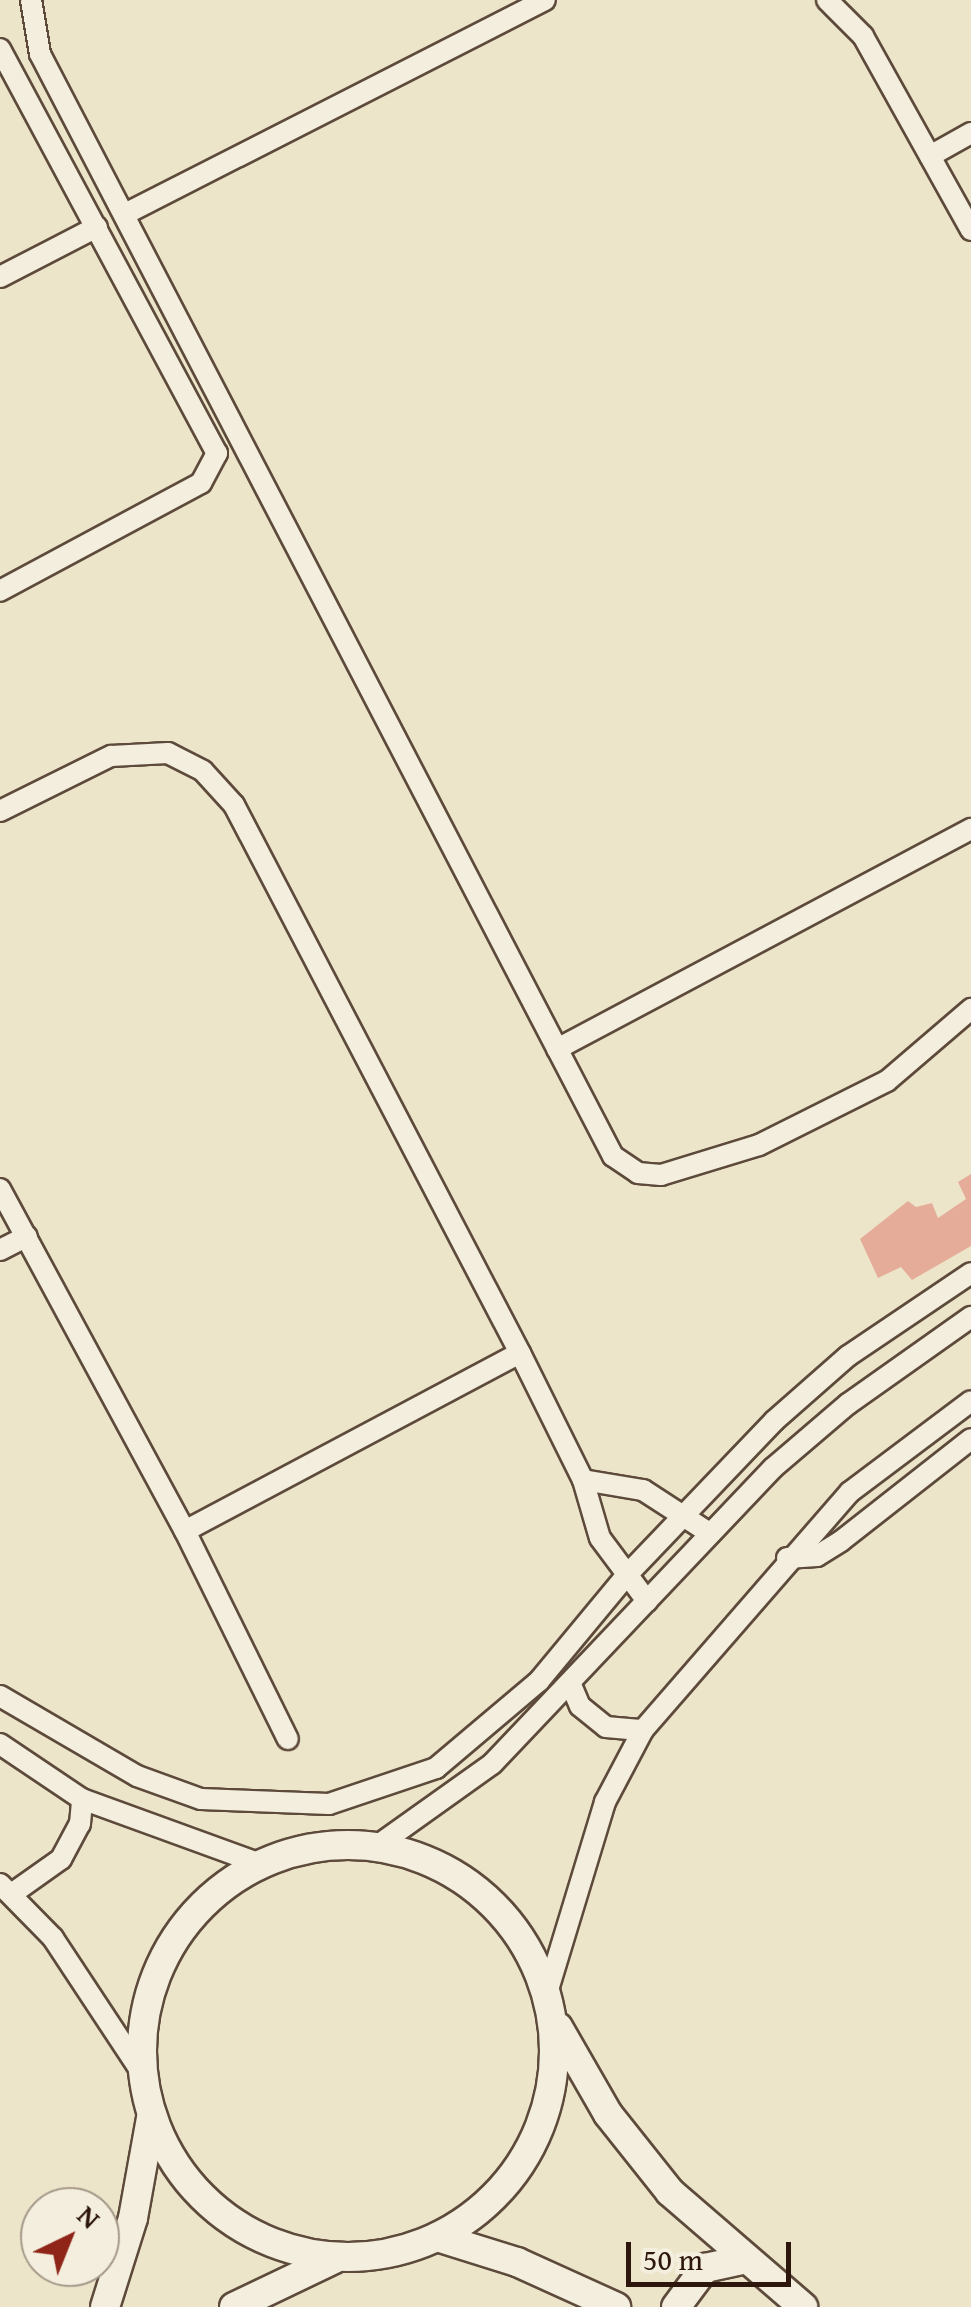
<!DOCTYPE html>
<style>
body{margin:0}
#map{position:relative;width:971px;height:2307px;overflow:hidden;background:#ede5ca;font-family:"Gentium Book Plus",serif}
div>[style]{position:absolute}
.building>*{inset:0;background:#e5ad99}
.roads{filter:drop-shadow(2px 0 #5d4a3b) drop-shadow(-2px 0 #5d4a3b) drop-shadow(0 2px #5d4a3b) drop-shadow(0 -2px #5d4a3b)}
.street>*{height:20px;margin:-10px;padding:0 10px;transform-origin:10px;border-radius:10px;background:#f3eedd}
.secondary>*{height:28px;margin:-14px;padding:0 14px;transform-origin:14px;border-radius:14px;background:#f3eedd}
.secondary>.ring{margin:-14px;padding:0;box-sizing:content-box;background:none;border:28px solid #f3eedd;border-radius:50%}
span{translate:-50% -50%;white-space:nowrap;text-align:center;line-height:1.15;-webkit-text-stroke:8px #f3eedd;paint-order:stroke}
.north{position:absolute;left:20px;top:2187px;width:100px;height:100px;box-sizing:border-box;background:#f3eedd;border:2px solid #a49889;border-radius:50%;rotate:43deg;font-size:28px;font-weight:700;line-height:40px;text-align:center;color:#2d160b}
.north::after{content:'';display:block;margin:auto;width:35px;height:45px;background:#8f2418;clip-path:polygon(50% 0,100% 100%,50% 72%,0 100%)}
.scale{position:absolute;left:626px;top:2242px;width:165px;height:45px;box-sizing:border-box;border:5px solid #2d160b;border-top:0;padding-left:12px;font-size:30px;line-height:35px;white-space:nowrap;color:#2d160b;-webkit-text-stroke:8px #f3eedd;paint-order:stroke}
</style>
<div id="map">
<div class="building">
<i style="clip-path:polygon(971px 1174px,971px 1246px,912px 1280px,901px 1267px,878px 1278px,860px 1239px,908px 1201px,916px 1207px,932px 1203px,938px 1218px,966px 1199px,958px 1182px)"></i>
</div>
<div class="roads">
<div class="street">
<i style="left:31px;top:0;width:55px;rotate:80.5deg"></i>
<i style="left:40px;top:54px;width:1242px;rotate:62.53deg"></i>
<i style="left:613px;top:1156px;width:30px;rotate:34deg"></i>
<i style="left:638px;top:1173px;width:23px;rotate:5deg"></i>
<i style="left:661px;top:1175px;width:102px;rotate:-17deg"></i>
<i style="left:759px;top:1145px;width:143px;rotate:-26.6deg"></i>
<i style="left:887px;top:1081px;width:111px;rotate:-40.6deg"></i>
<i style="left:827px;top:0;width:51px;rotate:45deg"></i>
<i style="left:863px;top:36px;width:222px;rotate:60.9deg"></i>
<i style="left:0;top:49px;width:459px;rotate:61.8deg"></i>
<i style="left:217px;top:453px;width:34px;rotate:118deg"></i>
<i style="left:201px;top:483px;width:228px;rotate:151.8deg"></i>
<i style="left:930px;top:156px;width:47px;rotate:-29.3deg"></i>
<i style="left:125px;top:214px;width:471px;rotate:-27deg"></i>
<i style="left:0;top:277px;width:109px;rotate:-27.3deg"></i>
<i style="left:0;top:811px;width:124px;rotate:-26.4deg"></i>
<i style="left:111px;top:756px;width:57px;rotate:-3deg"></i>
<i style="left:168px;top:753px;width:39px;rotate:27deg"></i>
<i style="left:203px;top:771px;width:46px;rotate:47.6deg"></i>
<i style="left:234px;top:805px;width:618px;rotate:62.44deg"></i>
<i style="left:520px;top:1353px;width:142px;rotate:63.6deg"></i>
<i style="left:583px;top:1480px;width:60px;rotate:73.7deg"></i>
<i style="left:600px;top:1538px;width:79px;rotate:53.3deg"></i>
<i style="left:557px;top:1049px;width:469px;rotate:-28deg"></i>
<i style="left:0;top:1189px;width:389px;rotate:61.6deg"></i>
<i style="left:185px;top:1531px;width:232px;rotate:63.7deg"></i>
<i style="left:0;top:1250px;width:30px;rotate:-27deg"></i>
<i style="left:583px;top:1480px;width:61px;rotate:9.5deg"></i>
<i style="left:643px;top:1490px;width:77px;rotate:32.9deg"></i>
<i style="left:185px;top:1531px;width:379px;rotate:-28deg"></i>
<i style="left:787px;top:1558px;width:30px;rotate:-4deg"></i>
<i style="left:817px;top:1556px;width:28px;rotate:-32deg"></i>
<i style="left:841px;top:1541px;width:165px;rotate:-38.1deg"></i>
<i style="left:571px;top:1685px;width:23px;rotate:67deg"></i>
<i style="left:580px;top:1706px;width:33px;rotate:39deg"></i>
<i style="left:606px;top:1727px;width:37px;rotate:5deg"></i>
<i style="left:0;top:1696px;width:159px;rotate:30.3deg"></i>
<i style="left:137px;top:1776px;width:68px;rotate:19.8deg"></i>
<i style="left:201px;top:1799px;width:128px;rotate:2.2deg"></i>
<i style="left:329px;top:1804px;width:113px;rotate:-18.6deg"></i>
<i style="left:436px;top:1768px;width:135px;rotate:-40.2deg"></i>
<i style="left:539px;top:1681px;width:135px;rotate:-50.4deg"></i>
<i style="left:625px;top:1577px;width:216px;rotate:-46.3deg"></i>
<i style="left:774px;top:1421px;width:98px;rotate:-41.3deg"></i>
<i style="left:848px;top:1356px;width:148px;rotate:-34deg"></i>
<i style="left:0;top:1744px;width:99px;rotate:33.9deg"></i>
<i style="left:82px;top:1799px;width:187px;rotate:20deg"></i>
<i style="left:377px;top:1846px;width:141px;rotate:-35.5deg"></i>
<i style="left:492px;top:1764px;width:408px;rotate:-46.5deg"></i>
<i style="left:773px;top:1468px;width:99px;rotate:-40.5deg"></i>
<i style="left:848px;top:1404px;width:151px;rotate:-35.3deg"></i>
<i style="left:0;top:1884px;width:76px;rotate:45.5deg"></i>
<i style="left:53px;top:1938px;width:158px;rotate:56.6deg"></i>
<i style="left:13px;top:1893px;width:59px;rotate:-35.3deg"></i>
<i style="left:61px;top:1859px;width:40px;rotate:-62deg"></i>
<i style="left:80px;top:1824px;width:25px;rotate:-85deg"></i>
<i style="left:547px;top:1993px;width:200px;rotate:-73.1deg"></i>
<i style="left:605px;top:1802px;width:81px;rotate:-62.2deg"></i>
<i style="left:643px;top:1730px;width:315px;rotate:-49deg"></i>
<i style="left:850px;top:1492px;width:151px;rotate:-36.9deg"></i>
</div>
<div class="secondary">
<i class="ring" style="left:142px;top:1845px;width:384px;height:384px"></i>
<i style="left:558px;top:2027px;width:100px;rotate:60.1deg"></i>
<i style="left:608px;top:2114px;width:100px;rotate:51.5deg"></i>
<i style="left:670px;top:2192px;width:176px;rotate:40.8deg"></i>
<i style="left:440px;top:2238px;width:81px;rotate:17.3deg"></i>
<i style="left:517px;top:2262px;width:109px;rotate:24.4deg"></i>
<i style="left:105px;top:2307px;width:93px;rotate:-72.5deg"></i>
<i style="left:133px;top:2218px;width:102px;rotate:-79.8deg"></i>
<i style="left:234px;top:2307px;width:111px;rotate:-25.6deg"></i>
<i style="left:676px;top:2307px;width:49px;rotate:-53.4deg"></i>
<i style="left:705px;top:2268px;width:39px;rotate:-12deg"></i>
</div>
</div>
<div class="north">N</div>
<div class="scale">50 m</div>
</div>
